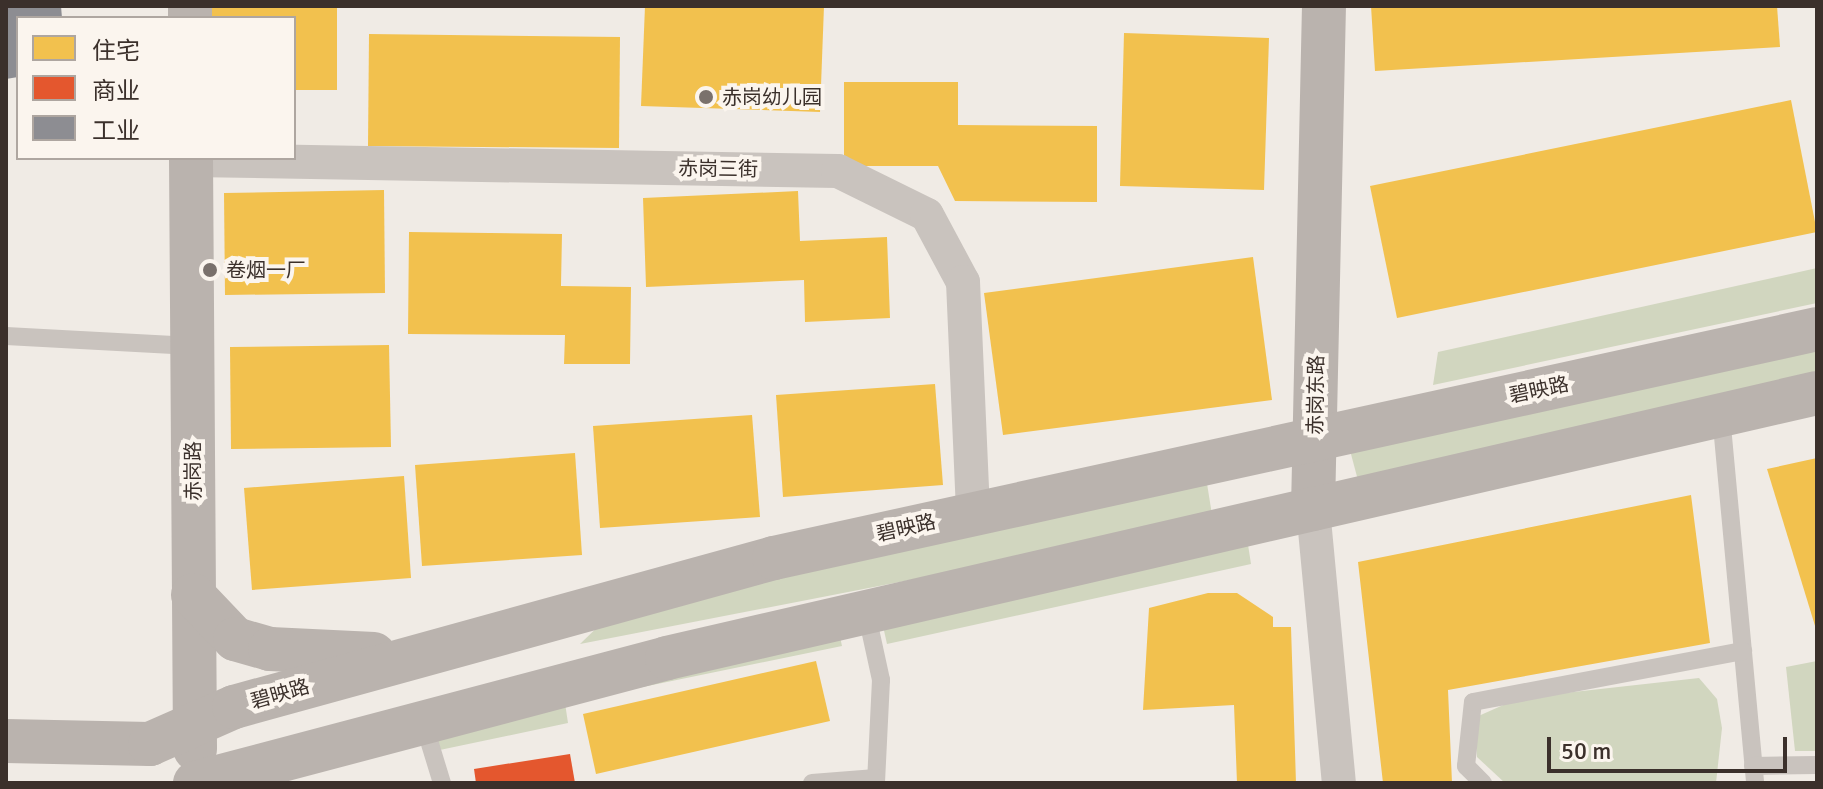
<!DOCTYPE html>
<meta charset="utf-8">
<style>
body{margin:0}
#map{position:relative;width:1823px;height:789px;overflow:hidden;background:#f0ebe5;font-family:Signika,"Noto Sans SC",sans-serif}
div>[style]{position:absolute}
.green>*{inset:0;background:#d1d6bf}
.homes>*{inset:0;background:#f2c14e}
.shops>*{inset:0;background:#e4572e}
.industry>*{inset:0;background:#8d8d92}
.lane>*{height:18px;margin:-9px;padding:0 9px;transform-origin:9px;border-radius:9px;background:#c9c3be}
.street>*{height:34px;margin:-17px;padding:0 17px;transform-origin:17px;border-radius:17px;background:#c9c3be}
.secondary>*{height:44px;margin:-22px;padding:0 22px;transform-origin:22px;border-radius:22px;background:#bab3ae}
.dots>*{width:22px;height:22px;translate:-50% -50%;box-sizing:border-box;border:4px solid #fbf5ee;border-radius:50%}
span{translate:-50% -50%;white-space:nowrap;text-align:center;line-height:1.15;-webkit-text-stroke:8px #fbf5ee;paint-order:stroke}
.poi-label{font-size:20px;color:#3b302b}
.left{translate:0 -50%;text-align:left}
.street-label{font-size:20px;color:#3b302b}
.frame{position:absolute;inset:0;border:8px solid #3b302b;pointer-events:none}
.legend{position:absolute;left:16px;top:16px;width:280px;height:144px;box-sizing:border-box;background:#fbf5ee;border:2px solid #aea6a0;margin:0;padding:10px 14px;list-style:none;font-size:24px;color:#3b302b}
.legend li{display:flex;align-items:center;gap:16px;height:40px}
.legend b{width:40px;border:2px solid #aea6a0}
.scale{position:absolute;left:1547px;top:737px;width:240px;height:36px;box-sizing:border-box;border:4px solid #3b302b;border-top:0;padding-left:10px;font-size:24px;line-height:28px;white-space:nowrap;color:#3b302b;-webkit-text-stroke:6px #fbf5ee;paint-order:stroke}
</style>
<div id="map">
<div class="green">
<i style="clip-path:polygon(1817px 268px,1817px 303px,1433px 385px,1438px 352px)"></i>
<i style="clip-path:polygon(1817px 339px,1817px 380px,1359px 484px,1348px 443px)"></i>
<i style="clip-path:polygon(1205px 471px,1213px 521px,580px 644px,613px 612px)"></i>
<i style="clip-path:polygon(1246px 532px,1251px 564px,887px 644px,881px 617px)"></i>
<i style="clip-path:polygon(839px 632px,842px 646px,565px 703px,568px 723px,435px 751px,428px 717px)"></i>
<i style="clip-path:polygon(1817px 661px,1817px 751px,1795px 751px,1786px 667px)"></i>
<i style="clip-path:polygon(1699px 678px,1717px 699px,1722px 728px,1716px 783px,1505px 783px,1477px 757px,1474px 718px,1519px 698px)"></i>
</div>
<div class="homes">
<i style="clip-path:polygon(211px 6px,337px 6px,337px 90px,294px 90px,294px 18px,211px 18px)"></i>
<i style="clip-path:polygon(645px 6px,824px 6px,820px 112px,641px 106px)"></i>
<i style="clip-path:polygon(1371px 6px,1777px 6px,1780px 47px,1375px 71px)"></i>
<i style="clip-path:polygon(1124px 33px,1269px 38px,1264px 190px,1120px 186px)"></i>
<i style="clip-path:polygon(369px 34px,620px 37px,619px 148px,368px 146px)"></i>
<i style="clip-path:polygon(844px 82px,958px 82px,958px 125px,1097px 126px,1097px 202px,955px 201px,938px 166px,844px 166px)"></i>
<i style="clip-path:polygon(1791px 100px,1817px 232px,1397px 318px,1370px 186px)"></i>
<i style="clip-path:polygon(384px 190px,385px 293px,225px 295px,224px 193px)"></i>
<i style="clip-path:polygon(798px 191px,800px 241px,887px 237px,890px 318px,805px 322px,804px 280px,646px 287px,643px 198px)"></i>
<i style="clip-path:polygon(409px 232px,562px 234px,561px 286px,631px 287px,630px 364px,564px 364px,565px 335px,408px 334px)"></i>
<i style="clip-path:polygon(1253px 257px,1272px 400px,1003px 435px,984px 293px)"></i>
<i style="clip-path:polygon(389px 345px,391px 447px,231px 449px,230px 347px)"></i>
<i style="clip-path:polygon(935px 384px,943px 485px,783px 497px,776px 395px)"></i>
<i style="clip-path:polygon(752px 415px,760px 517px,600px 528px,593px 426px)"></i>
<i style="clip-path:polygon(575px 453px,582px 555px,422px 566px,415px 465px)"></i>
<i style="clip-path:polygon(1817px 458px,1817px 629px,1816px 629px,1767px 469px)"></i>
<i style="clip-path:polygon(404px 476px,411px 578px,252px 590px,244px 488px)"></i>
<i style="clip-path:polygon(1691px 495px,1710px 643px,1448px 690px,1452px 783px,1383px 783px,1358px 562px)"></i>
<i style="clip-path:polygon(1208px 593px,1237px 593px,1273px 617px,1273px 627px,1291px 627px,1296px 783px,1237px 783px,1234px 705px,1143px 710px,1149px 608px)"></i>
<i style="clip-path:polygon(816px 661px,830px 721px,596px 774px,583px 714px)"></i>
</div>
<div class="shops">
<i style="clip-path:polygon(570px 754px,575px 783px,476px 783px,474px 769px)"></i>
</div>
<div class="industry">
<i style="clip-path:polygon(6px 6px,61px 6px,62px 18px,18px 18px,18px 77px,6px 79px)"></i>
</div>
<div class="lane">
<i style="left:6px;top:336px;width:186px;rotate:3.1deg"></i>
<i style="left:1721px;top:415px;width:370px;rotate:84.7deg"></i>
<i style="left:866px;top:611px;width:71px;rotate:77.7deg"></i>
<i style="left:881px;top:680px;width:103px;rotate:92.8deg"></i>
<i style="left:423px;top:721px;width:65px;rotate:73deg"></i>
<i style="left:1753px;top:766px;width:64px;rotate:-0.9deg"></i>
<i style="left:812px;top:783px;width:64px;rotate:-4.5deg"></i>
<i style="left:1483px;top:783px;width:24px;rotate:-135deg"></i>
<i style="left:1466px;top:766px;width:64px;rotate:-83.8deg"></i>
<i style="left:1473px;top:702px;width:275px;rotate:-10.7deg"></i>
</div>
<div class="street">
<i style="left:191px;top:160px;width:647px;rotate:0.97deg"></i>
<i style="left:838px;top:171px;width:99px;rotate:26.3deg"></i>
<i style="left:927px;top:215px;width:76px;rotate:61.8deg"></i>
<i style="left:963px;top:282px;width:231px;rotate:87.5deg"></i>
<i style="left:1313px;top:509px;width:275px;rotate:84.6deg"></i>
</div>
<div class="secondary">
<i style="left:190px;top:6px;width:12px;rotate:90deg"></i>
<i style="left:191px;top:158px;width:591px;rotate:89.61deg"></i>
<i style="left:1313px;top:509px;width:503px;rotate:-88.75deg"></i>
<i style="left:193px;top:595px;width:61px;rotate:46.3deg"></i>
<i style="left:235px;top:639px;width:36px;rotate:16deg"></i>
<i style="left:270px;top:649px;width:104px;rotate:2.8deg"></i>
<i style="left:6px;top:741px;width:144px;rotate:1.2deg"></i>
<i style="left:150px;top:744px;width:92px;rotate:-23.8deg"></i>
<i style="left:234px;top:707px;width:560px;rotate:-15.43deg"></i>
<i style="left:774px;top:558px;width:1068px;rotate:-12.38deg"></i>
<i style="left:195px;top:783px;width:488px;rotate:-14.8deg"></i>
<i style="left:667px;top:658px;width:1180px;rotate:-12.98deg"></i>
</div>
<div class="dots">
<i style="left:706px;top:97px;background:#7a716c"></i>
<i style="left:210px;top:270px;background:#7a716c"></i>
</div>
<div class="poi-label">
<span class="left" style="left:722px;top:97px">赤岗幼儿园</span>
<span class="left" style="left:226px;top:270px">卷烟一厂</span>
</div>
<div class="street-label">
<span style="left:718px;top:169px;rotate:1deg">赤岗三街</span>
<span style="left:1539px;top:390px;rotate:-12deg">碧映路</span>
<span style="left:1316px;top:395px;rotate:-89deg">赤岗东路</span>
<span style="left:193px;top:471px;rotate:-90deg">赤岗路</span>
<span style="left:906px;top:528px;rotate:-13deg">碧映路</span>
<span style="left:280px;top:694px;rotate:-16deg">碧映路</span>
</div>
<div class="frame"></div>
<ul class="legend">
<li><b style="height:22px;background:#f2c14e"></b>住宅</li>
<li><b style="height:22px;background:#e4572e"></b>商业</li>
<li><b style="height:22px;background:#8d8d92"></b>工业</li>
</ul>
<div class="scale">50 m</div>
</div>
